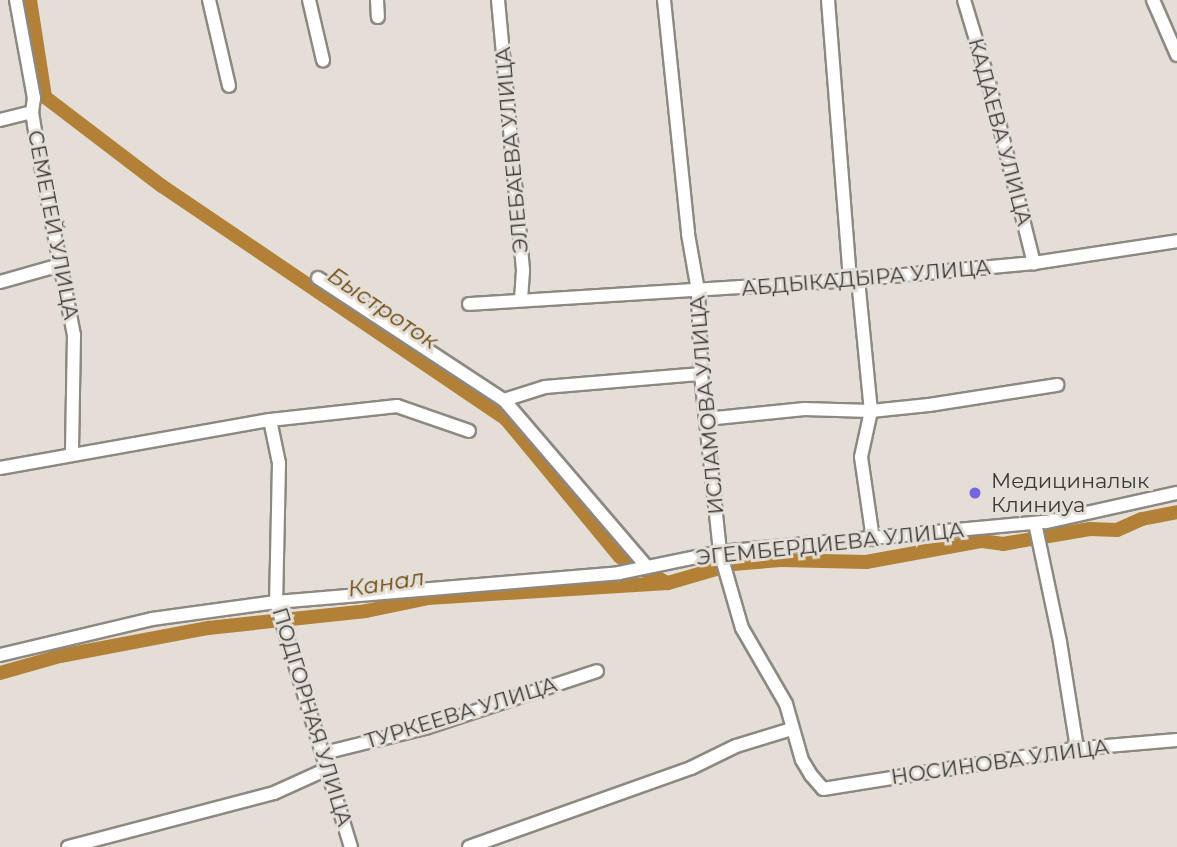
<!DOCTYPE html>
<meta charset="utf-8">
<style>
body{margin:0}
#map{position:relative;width:1177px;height:847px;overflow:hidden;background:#e4ded7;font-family:Montserrat,sans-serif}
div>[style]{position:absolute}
.river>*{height:14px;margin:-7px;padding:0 7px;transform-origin:7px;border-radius:7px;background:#b28137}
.roads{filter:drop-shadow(2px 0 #8d8881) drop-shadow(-2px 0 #8d8881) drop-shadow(0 2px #8d8881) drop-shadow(0 -2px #8d8881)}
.minor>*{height:12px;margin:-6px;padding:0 6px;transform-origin:6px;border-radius:6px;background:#fff}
.dots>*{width:19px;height:19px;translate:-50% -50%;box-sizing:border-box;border:4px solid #e4ded7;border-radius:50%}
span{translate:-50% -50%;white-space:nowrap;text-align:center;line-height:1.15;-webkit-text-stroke:6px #e4ded7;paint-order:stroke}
.street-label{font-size:21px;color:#3b3936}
.poi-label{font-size:21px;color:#3b3936}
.left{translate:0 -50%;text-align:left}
.water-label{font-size:23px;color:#6b4910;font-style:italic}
</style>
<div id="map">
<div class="river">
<i style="left:30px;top:0;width:98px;rotate:81.2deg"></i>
<i style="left:45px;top:97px;width:147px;rotate:37.3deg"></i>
<i style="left:162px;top:186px;width:414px;rotate:34.1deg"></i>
<i style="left:505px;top:418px;width:180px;rotate:50.4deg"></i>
<i style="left:620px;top:557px;width:54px;rotate:29deg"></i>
<i style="left:0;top:673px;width:62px;rotate:-15.8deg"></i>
<i style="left:60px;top:656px;width:151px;rotate:-10.7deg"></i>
<i style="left:208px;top:628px;width:159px;rotate:-6.1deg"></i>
<i style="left:366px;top:611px;width:63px;rotate:-11.8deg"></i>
<i style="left:428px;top:598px;width:240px;rotate:-3.6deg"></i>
<i style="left:668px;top:583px;width:68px;rotate:-16.3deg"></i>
<i style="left:733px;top:564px;width:48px;rotate:-4.8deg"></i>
<i style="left:781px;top:560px;width:85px;rotate:1.3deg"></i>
<i style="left:866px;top:562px;width:118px;rotate:-10.3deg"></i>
<i style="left:982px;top:541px;width:21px;rotate:8deg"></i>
<i style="left:1003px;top:544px;width:88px;rotate:-9.8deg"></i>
<i style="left:1090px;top:529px;width:27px;rotate:2deg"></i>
<i style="left:1117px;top:530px;width:27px;rotate:-24deg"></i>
<i style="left:1142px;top:519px;width:36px;rotate:-11deg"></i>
</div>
<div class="roads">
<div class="minor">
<i style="left:16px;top:0;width:100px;rotate:79.6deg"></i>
<i style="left:34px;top:98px;width:14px;rotate:98deg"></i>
<i style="left:32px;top:112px;width:33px;rotate:81deg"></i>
<i style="left:37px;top:145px;width:194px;rotate:79deg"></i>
<i style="left:74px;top:335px;width:118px;rotate:91deg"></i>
<i style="left:209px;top:0;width:88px;rotate:76.9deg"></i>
<i style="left:309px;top:0;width:62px;rotate:76.9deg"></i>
<i style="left:377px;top:0;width:17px;rotate:87deg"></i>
<i style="left:498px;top:0;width:272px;rotate:84.7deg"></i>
<i style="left:523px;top:271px;width:29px;rotate:94deg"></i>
<i style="left:664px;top:0;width:235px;rotate:84.1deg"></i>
<i style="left:688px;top:234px;width:58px;rotate:80deg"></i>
<i style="left:698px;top:291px;width:83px;rotate:87.9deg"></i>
<i style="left:701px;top:374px;width:179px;rotate:83.9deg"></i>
<i style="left:720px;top:552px;width:79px;rotate:73.9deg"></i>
<i style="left:742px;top:628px;width:88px;rotate:59.9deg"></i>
<i style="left:786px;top:704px;width:58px;rotate:74.1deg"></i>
<i style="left:802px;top:760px;width:17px;rotate:59deg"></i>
<i style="left:811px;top:775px;width:18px;rotate:49deg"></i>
<i style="left:823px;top:789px;width:252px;rotate:-9.1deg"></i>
<i style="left:1072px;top:749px;width:105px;rotate:-4.9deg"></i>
<i style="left:828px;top:0;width:281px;rotate:85.5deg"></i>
<i style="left:964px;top:0;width:87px;rotate:73.2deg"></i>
<i style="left:989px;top:83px;width:186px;rotate:76deg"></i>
<i style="left:1153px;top:0;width:60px;rotate:66.4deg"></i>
<i style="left:0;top:120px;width:33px;rotate:-14deg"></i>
<i style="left:318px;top:278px;width:222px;rotate:33.3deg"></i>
<i style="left:504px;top:400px;width:220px;rotate:49.4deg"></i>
<i style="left:858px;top:279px;width:133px;rotate:84.4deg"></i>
<i style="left:871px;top:411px;width:47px;rotate:102.3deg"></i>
<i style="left:861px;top:457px;width:83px;rotate:81.7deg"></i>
<i style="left:0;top:282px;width:62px;rotate:-15.8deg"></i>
<i style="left:469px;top:304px;width:382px;rotate:-3.6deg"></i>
<i style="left:850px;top:280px;width:185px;rotate:-5.3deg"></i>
<i style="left:1034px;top:263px;width:145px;rotate:-8.7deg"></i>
<i style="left:504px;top:400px;width:43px;rotate:-17.6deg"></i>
<i style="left:545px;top:387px;width:157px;rotate:-4.8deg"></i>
<i style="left:706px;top:419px;width:99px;rotate:-5.8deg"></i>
<i style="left:804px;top:409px;width:67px;rotate:1.7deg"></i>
<i style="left:871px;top:411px;width:58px;rotate:-5.9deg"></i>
<i style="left:929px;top:405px;width:130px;rotate:-8.9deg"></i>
<i style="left:270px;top:420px;width:44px;rotate:78.2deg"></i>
<i style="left:279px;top:463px;width:139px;rotate:91.2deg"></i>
<i style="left:276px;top:602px;width:256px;rotate:73deg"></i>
<i style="left:0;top:468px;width:274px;rotate:-10.1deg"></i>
<i style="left:270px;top:420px;width:128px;rotate:-6.3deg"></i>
<i style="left:397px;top:406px;width:76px;rotate:19.1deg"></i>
<i style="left:1035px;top:523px;width:122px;rotate:78.1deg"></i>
<i style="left:1060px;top:642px;width:107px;rotate:80.9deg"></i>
<i style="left:0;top:655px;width:156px;rotate:-13.3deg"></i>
<i style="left:152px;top:619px;width:125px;rotate:-7.8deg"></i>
<i style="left:276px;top:602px;width:344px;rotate:-4.8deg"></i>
<i style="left:619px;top:573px;width:103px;rotate:-11.7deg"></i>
<i style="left:720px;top:552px;width:327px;rotate:-5.3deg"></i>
<i style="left:1046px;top:522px;width:134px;rotate:-12.5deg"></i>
<i style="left:324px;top:753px;width:104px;rotate:-13.9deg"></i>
<i style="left:425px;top:728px;width:181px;rotate:-18.3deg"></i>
<i style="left:68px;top:847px;width:213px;rotate:-14.7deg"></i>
<i style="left:274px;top:793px;width:60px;rotate:-24.4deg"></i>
<i style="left:469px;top:847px;width:236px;rotate:-19.6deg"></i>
<i style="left:691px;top:768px;width:50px;rotate:-26.1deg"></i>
<i style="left:736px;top:746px;width:59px;rotate:-16.9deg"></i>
</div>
</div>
<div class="dots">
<i style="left:975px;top:493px;background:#7465e0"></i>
</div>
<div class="street-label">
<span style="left:1000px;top:132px;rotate:75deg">КАДАЕВА УЛИЦА</span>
<span style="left:512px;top:150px;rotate:-95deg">ЭЛЕБАЕВА УЛИЦА</span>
<span style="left:53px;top:225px;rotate:79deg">СЕМЕТЕЙ УЛИЦА</span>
<span style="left:866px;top:278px;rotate:-5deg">АБДЫКАДЫРА УЛИЦА</span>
<span style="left:707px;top:405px;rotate:-95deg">ИСЛАМОВА УЛИЦА</span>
<span style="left:830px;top:544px;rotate:-6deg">ЭГЕМБЕРДИЕВА УЛИЦА</span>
<span style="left:461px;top:713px;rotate:-17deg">ТУРКЕЕВА УЛИЦА</span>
<span style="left:312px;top:717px;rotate:73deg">ПОДГОРНАЯ УЛИЦА</span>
<span style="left:1000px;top:762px;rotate:-8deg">НОСИНОВА УЛИЦА</span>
</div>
<div class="poi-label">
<span class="left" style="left:991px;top:493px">Медициналык<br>Клиниуа</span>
</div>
<div class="water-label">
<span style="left:383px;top:308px;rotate:34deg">Быстроток</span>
<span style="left:386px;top:583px;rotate:-9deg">Канал</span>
</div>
</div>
